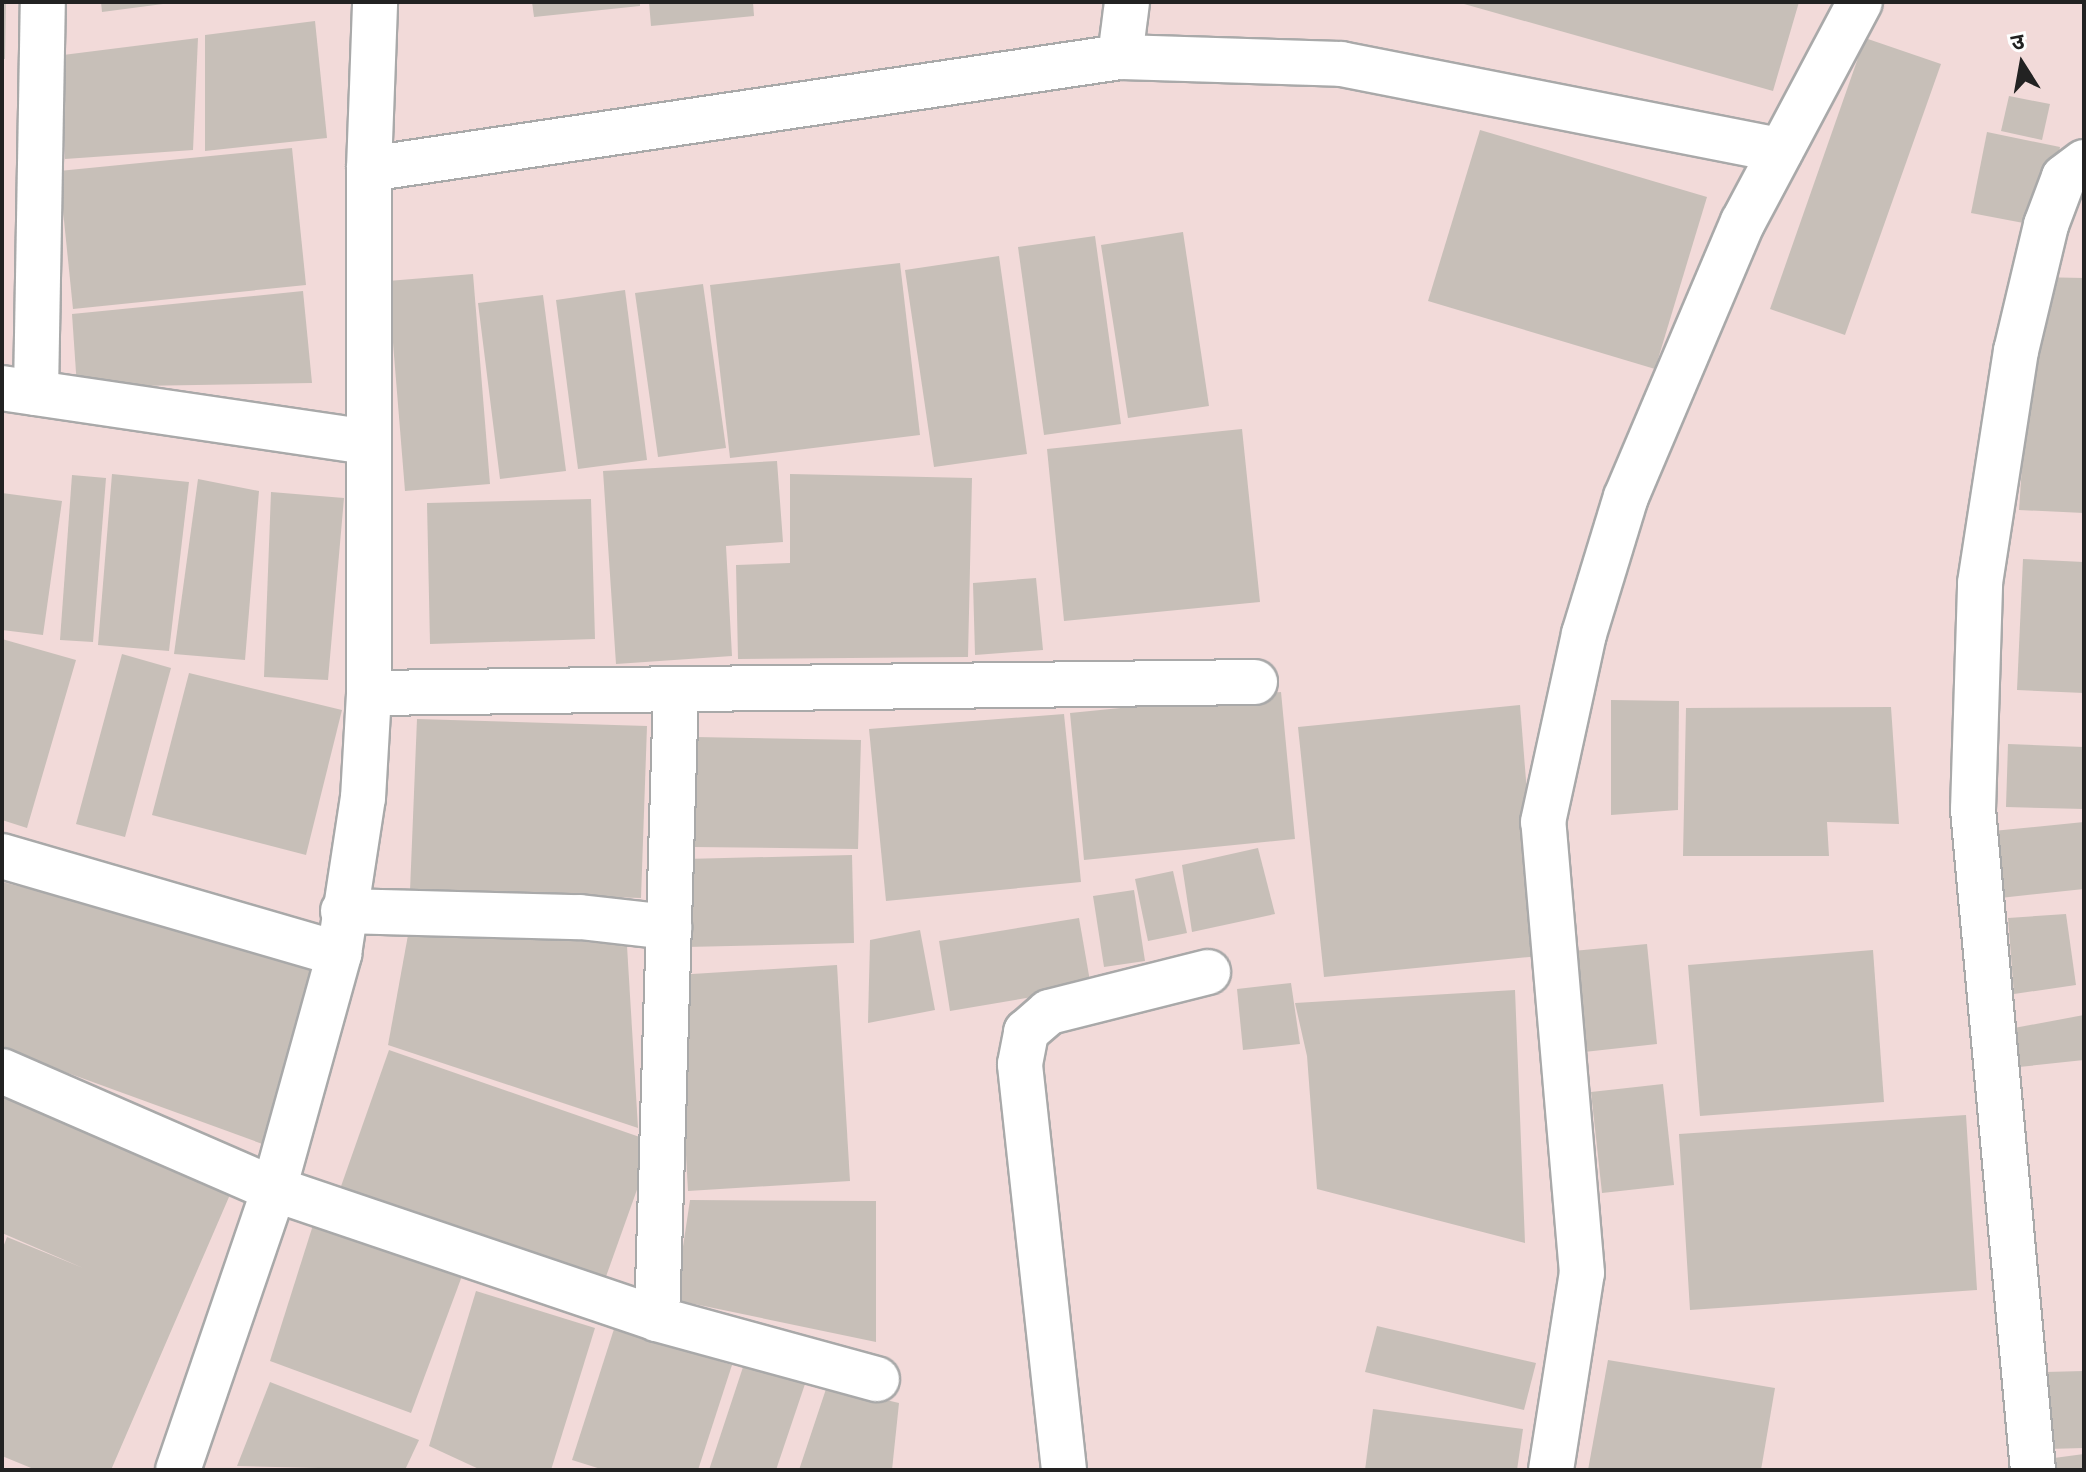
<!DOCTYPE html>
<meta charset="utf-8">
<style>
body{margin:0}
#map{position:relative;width:2086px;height:1472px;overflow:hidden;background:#f2efe9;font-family:"Exo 2","Noto Sans Devanagari",sans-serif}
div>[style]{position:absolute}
.commercial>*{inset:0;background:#f2dad9}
.building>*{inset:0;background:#c7bfb8}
.roads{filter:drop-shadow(2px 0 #a9a9a9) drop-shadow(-2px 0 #a9a9a9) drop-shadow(0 2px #a9a9a9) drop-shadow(0 -2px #a9a9a9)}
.minor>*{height:44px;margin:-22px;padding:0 22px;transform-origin:22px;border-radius:22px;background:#fff}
span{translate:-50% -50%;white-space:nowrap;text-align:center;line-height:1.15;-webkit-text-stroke:6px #fff;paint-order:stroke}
.frame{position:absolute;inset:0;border:4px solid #222;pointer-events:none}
.north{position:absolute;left:1982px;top:24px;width:80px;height:80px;-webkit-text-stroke:6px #fff;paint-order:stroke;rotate:349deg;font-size:22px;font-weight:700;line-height:32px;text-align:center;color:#222}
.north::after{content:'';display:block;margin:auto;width:28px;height:36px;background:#222;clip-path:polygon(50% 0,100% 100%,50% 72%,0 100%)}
</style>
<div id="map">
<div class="commercial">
<i style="clip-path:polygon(2px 2px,2084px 2px,2084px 1470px,2px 1470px)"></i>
</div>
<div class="building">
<i style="clip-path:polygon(2px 2px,6px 2px,5px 59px,2px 59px)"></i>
<i style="clip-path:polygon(101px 2px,163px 2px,163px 4px,102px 12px)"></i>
<i style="clip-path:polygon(532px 2px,640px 2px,640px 6px,534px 17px)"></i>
<i style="clip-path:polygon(649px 2px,753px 2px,754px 16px,651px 26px)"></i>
<i style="clip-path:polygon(1457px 2px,1799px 2px,1773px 91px)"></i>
<i style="clip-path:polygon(315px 21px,327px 138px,205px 151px,205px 35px)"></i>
<i style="clip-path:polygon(198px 38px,193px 150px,65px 159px,63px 55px)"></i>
<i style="clip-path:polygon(1865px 38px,1941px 64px,1845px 335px,1770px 309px)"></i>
<i style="clip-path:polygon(2009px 96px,2050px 104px,2042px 140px,2001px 131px)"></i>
<i style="clip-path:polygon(1480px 130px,1707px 197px,1655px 369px,1428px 301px)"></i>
<i style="clip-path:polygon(1987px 132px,2060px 147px,2044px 227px,1971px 213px)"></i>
<i style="clip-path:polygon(292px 148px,306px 285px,73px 309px,59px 171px)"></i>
<i style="clip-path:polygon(1183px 232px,1209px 406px,1128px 418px,1101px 245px)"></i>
<i style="clip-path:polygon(1095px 236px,1121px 424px,1044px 435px,1018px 247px)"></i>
<i style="clip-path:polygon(999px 256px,1027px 454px,934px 467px,905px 270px)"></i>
<i style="clip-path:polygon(900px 263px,920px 435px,730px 458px,710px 285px)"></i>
<i style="clip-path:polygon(473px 274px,490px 484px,405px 491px,388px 281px)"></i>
<i style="clip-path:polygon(2035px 277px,2084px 278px,2084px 513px,2019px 510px)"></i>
<i style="clip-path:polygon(703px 284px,726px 448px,658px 457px,635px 293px)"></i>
<i style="clip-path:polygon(625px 290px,647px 460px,578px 469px,556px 300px)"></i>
<i style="clip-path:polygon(303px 291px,312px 383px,77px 387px,72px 314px)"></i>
<i style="clip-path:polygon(543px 295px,566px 471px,500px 479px,478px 303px)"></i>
<i style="clip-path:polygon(1242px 429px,1260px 602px,1064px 621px,1047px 449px)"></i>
<i style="clip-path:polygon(777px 461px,783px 542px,726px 546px,732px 656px,616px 664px,603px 471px)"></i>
<i style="clip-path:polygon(112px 474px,189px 482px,169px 651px,98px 645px)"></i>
<i style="clip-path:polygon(790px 474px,972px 478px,968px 657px,738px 659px,736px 565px,790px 563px)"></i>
<i style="clip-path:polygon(72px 475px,106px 478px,93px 642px,60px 640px)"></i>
<i style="clip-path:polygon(198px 479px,259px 491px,245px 660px,174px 654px)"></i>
<i style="clip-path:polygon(271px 492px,344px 498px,328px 680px,264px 677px)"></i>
<i style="clip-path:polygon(2px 493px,62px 501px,43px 635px,2px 630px)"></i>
<i style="clip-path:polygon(591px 499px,595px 639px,430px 644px,427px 503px)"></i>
<i style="clip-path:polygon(2023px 559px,2084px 562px,2084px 693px,2017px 690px)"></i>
<i style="clip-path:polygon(1036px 578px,1043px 650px,975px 655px,973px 583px)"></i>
<i style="clip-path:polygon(2px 639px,76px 660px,27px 828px,2px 820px)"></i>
<i style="clip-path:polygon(122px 654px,171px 668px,125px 837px,76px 824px)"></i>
<i style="clip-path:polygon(189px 673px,342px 710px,306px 855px,152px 815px)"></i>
<i style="clip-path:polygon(1281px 692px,1295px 839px,1084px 860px,1070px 713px)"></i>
<i style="clip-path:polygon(1611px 700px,1679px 701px,1678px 810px,1611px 815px)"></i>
<i style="clip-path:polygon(1520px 705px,1540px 956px,1324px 977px,1298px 727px)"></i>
<i style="clip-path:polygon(1891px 707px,1899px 824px,1827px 822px,1829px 856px,1683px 856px,1686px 708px)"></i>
<i style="clip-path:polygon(1064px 714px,1081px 882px,886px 901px,869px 729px)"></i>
<i style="clip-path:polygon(417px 719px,647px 726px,641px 898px,410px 891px)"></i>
<i style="clip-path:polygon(695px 737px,861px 740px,858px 849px,693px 847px)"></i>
<i style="clip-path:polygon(2008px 744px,2084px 747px,2084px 809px,2006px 807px)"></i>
<i style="clip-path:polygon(2084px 822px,2084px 889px,2000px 898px,1993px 831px)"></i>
<i style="clip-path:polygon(1258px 848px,1275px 914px,1192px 932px,1182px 865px)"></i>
<i style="clip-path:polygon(852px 855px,854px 943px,686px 947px,685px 859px)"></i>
<i style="clip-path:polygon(1173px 871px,1187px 933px,1148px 941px,1135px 879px)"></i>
<i style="clip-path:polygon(2px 882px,316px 960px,268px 1146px,2px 1049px)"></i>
<i style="clip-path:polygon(1134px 890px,1145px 961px,1104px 967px,1093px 896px)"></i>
<i style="clip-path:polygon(2066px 914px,2076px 985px,2014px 994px,2008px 918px)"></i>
<i style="clip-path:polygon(1079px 918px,1091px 987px,950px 1011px,939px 941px)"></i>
<i style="clip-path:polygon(410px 924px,627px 946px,638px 1128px,388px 1045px)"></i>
<i style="clip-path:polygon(920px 930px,935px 1010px,868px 1023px,870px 940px)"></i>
<i style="clip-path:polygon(1647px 944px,1657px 1044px,1584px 1052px,1573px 951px)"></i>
<i style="clip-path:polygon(1873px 950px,1884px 1102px,1700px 1116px,1688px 965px)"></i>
<i style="clip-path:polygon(837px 965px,850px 1181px,688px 1191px,676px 975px)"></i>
<i style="clip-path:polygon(1291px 983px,1300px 1044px,1243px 1050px,1237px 989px)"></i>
<i style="clip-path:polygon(1515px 990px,1525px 1243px,1317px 1189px,1307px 1056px,1295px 1003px)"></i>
<i style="clip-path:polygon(2084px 1015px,2084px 1060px,2019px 1067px,2014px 1028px)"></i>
<i style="clip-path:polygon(389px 1050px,654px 1142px,603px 1285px,339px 1192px)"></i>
<i style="clip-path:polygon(1663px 1084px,1674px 1185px,1602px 1193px,1591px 1092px)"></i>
<i style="clip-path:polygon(2px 1096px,232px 1190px,111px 1470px,36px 1470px,2px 1456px,2px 1250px,7px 1237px,83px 1268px,2px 1233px)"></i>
<i style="clip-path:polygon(1966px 1115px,1977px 1290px,1690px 1310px,1679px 1134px)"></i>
<i style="clip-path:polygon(690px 1200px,876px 1201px,876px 1342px,675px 1300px)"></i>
<i style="clip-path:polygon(313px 1225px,462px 1276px,411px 1413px,270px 1361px)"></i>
<i style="clip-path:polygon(476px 1291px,595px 1328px,551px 1470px,481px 1470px,429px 1446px)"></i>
<i style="clip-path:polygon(1377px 1326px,1536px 1363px,1524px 1410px,1365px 1372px)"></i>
<i style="clip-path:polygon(614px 1329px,732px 1365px,698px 1470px,604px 1470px,572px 1460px)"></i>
<i style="clip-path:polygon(1608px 1360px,1775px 1388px,1761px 1470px,1588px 1470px)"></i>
<i style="clip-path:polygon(744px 1364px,805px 1384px,776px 1470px,709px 1470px)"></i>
<i style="clip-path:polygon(2084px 1371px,2084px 1448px,2047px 1449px,2045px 1372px)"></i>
<i style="clip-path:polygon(270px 1382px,419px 1440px,405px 1470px,237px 1466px)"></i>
<i style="clip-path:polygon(827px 1386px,899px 1403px,892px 1470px,799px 1470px)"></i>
<i style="clip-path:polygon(1373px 1409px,1523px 1429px,1517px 1470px,1365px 1470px)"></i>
<i style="clip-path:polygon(2084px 1454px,2084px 1470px,2056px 1470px,2054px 1458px)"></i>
</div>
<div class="roads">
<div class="minor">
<i style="left:1120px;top:57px;width:221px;rotate:1.8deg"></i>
<i style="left:1341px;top:64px;width:448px;rotate:11.1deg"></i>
<i style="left:369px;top:169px;width:759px;rotate:-8.48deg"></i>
<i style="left:1120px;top:57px;width:55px;rotate:-82.7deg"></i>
<i style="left:2px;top:388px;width:369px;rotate:8.4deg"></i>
<i style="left:36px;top:393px;width:391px;rotate:-89deg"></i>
<i style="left:369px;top:693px;width:886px;rotate:-0.71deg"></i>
<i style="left:2px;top:856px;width:351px;rotate:16.2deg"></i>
<i style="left:343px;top:911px;width:237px;rotate:1.5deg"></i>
<i style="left:580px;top:917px;width:90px;rotate:6.4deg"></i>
<i style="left:2px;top:1071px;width:296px;rotate:23.5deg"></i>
<i style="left:274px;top:1189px;width:404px;rotate:18.7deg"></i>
<i style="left:657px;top:1319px;width:228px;rotate:15.3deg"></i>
<i style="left:657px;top:1319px;width:630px;rotate:-88.27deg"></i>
<i style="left:178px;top:1470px;width:297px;rotate:-71.1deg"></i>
<i style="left:274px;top:1189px;width:244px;rotate:-74.5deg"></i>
<i style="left:339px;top:954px;width:158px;rotate:-81.3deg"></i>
<i style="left:363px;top:798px;width:105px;rotate:-86.7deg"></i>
<i style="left:369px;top:693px;width:524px;rotate:-90deg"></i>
<i style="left:369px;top:169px;width:167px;rotate:-87.9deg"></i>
<i style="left:1064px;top:1470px;width:408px;rotate:-96.2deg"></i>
<i style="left:1020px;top:1064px;width:33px;rotate:-79deg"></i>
<i style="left:1026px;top:1032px;width:30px;rotate:-41deg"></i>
<i style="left:1049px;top:1012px;width:164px;rotate:-14.1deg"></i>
<i style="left:1551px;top:1470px;width:199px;rotate:-81.1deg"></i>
<i style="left:1582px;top:1273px;width:453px;rotate:-94.9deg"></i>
<i style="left:1543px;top:822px;width:192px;rotate:-77.7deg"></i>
<i style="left:1584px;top:634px;width:143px;rotate:-73deg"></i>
<i style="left:1626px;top:497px;width:299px;rotate:-67deg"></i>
<i style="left:1743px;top:222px;width:249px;rotate:-62deg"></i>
<i style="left:2033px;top:1470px;width:663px;rotate:-95.19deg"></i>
<i style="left:1973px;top:810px;width:227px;rotate:-88.2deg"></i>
<i style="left:1980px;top:583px;width:235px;rotate:-81.2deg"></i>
<i style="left:2016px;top:351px;width:130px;rotate:-76.6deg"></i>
<i style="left:2046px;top:225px;width:51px;rotate:-69.4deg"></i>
<i style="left:2064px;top:177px;width:25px;rotate:-37deg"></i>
</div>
</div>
<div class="frame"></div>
<div class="north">उ</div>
</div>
